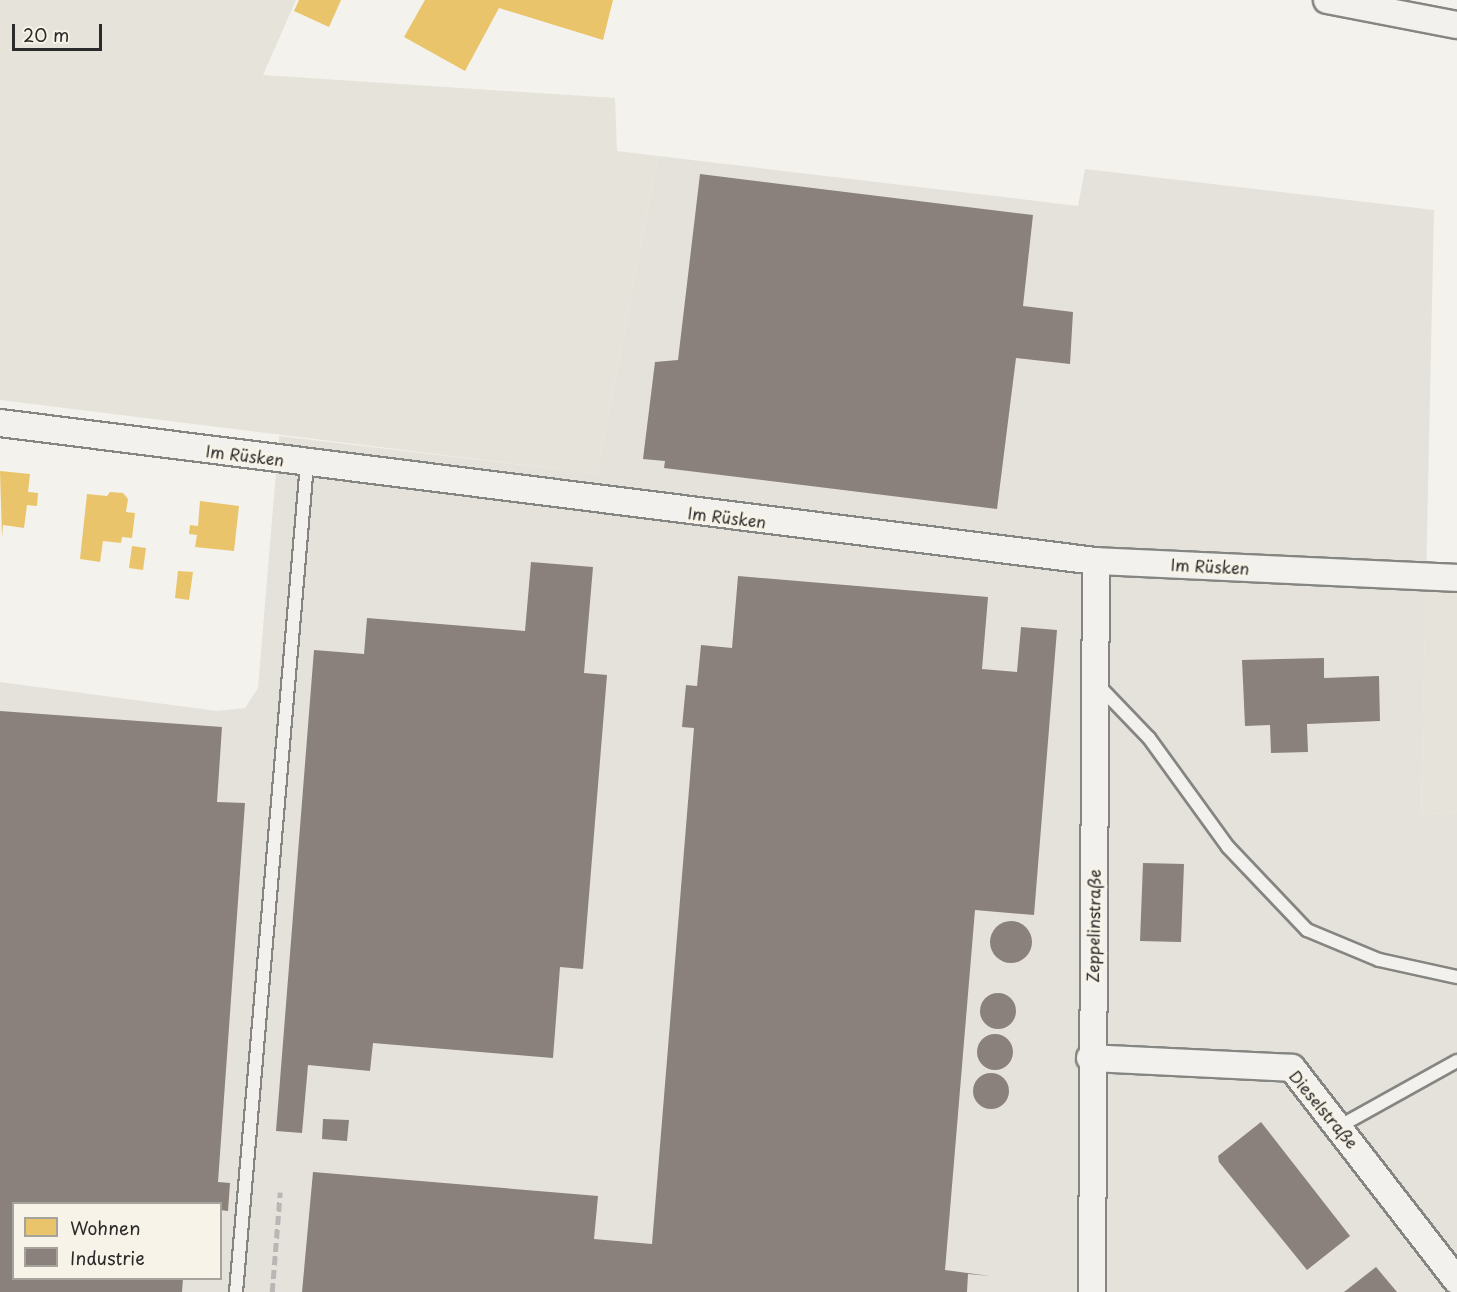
<!DOCTYPE html>
<meta charset="utf-8">
<style>
body{margin:0}
#map{position:relative;width:1457px;height:1292px;overflow:hidden;background:#f4f2ec;font-family:"Playpen Sans",sans-serif}
div>[style]{position:absolute}
.built>*{inset:0;background:#e5e2db}
.green>*{inset:0;background:#e6e3da}
.homes>*{inset:0;background:#e9c46a}
.industry>*{inset:0;background:#8a817c}
.round{border-radius:50%}
.roads{filter:drop-shadow(2px 0 #858582) drop-shadow(-2px 0 #858582) drop-shadow(0 2px #858582) drop-shadow(0 -2px #858582)}
.service>*{height:12px;margin:-6px;padding:0 6px;transform-origin:6px;border-radius:6px;background:#f2f1ed}
.minor>*{height:26px;margin:-13px;padding:0 13px;transform-origin:13px;border-radius:13px;background:#f2f1ed}
.rail>*{height:4.5px;margin-top:-2.25px;transform-origin:0;background:repeating-linear-gradient(90deg,#b8b7b5 0 9px,transparent 0 13.5px)}
span{translate:-50% -50%;white-space:nowrap;text-align:center;line-height:1.15;-webkit-text-stroke:6px #f7f3e8;paint-order:stroke}
.street-label{font-size:16px;color:#2b2b2b}
.legend{position:absolute;left:12px;top:1202px;width:210px;height:78px;box-sizing:border-box;background:#f7f3e8;border:2px solid #a5a39c;margin:0;padding:8px 10px;list-style:none;font-size:18px;color:#2b2b2b}
.legend li{display:flex;align-items:center;gap:12px;height:30px}
.legend b{width:30px;border:2px solid #a5a39c}
.scale{position:absolute;left:12px;top:24px;width:90px;height:27px;box-sizing:border-box;border:3px solid #2b2b2b;border-top:0;padding-left:8px;font-size:18px;line-height:21px;white-space:nowrap;color:#2b2b2b;-webkit-text-stroke:4px #f7f3e8;paint-order:stroke}
</style>
<div id="map">
<div class="built">
<i style="clip-path:polygon(evenodd,658px 156px,1078px 206px,1085px 169px,1434px 210px,1421px 815px,1457px 812px,1457px 1292px,0 1292px,0 682px,217px 711px,245px 708px,258px 688px,279px 436px,597px 474px,658px 156px,14px 1204px,220px 1204px,220px 1278px,14px 1278px,14px 1204px)"></i>
</div>
<div class="green">
<i style="clip-path:polygon(0 0,296px 0,263px 75px,615px 98px,617px 151px,658px 156px,597px 474px,0 400px)"></i>
<i style="clip-path:polygon(1426px 568px,1457px 569px,1457px 812px,1421px 815px)"></i>
</div>
<div class="homes">
<i style="clip-path:polygon(299px 0,341px 0,329px 27px,294px 11px)"></i>
<i style="clip-path:polygon(425px 0,613px 0,603px 40px,499px 8px,465px 71px,404px 37px)"></i>
<i style="clip-path:polygon(0 471px,30px 474px,28px 492px,38px 493px,37px 506px,27px 505px,24px 528px,3px 525px,2px 538px)"></i>
<i style="clip-path:polygon(110px 492px,123px 493px,128px 499px,126px 512px,135px 513px,132px 538px,122px 537px,121px 543px,103px 541px,100px 562px,80px 559px,87px 494px,107px 496px)"></i>
<i style="clip-path:polygon(200px 501px,239px 506px,234px 551px,195px 547px,197px 535px,189px 534px,190px 525px,198px 526px)"></i>
<i style="clip-path:polygon(132px 546px,146px 548px,143px 570px,129px 568px)"></i>
<i style="clip-path:polygon(178px 571px,193px 572px,189px 600px,175px 598px)"></i>
</div>
<div class="industry">
<i style="clip-path:polygon(700px 174px,1033px 215px,1023px 306px,1073px 312px,1070px 364px,1016px 358px,997px 509px,664px 468px,665px 461px,643px 459px,655px 362px,678px 360px)"></i>
<i style="clip-path:polygon(531px 562px,593px 567px,584px 673px,607px 675px,583px 969px,560px 967px,553px 1058px,373px 1043px,370px 1071px,308px 1065px,302px 1133px,276px 1131px,314px 650px,364px 654px,367px 618px,525px 631px)"></i>
<i style="clip-path:polygon(738px 576px,988px 597px,982px 669px,1017px 672px,1021px 627px,1057px 630px,1034px 915px,975px 910px,945px 1270px,990px 1276px,968px 1274px,967px 1292px,302px 1292px,313px 1172px,598px 1196px,594px 1239px,652px 1244px,694px 728px,682px 727px,686px 685px,697px 686px,701px 645px,732px 648px)"></i>
<i style="clip-path:polygon(1324px 658px,1324px 678px,1379px 676px,1380px 721px,1307px 724px,1308px 752px,1271px 753px,1270px 725px,1245px 726px,1242px 660px)"></i>
<i style="clip-path:polygon(0 711px,222px 727px,217px 802px,245px 803px,218px 1182px,230px 1183px,228px 1211px,220px 1210px,220px 1203px,14px 1203px,14px 1278px,183px 1278px,182px 1292px,0 1292px)"></i>
<i style="clip-path:polygon(1143px 863px,1184px 864px,1181px 942px,1140px 941px)"></i>
<i class="round" style="left:990px;top:921px;width:42px;height:42px"></i>
<i class="round" style="left:980px;top:993px;width:36px;height:36px"></i>
<i class="round" style="left:977px;top:1034px;width:36px;height:36px"></i>
<i class="round" style="left:973px;top:1073px;width:36px;height:36px"></i>
<i style="clip-path:polygon(323px 1119px,349px 1120px,347px 1141px,322px 1139px)"></i>
<i style="clip-path:polygon(1261px 1122px,1350px 1236px,1307px 1270px,1219px 1162px,1218px 1156px)"></i>
<i style="clip-path:polygon(1376px 1267px,1397px 1292px,1344px 1292px)"></i>
</div>
<div class="roads">
<div class="service">
<i style="left:1097px;top:684px;width:75px;rotate:46.1deg"></i>
<i style="left:1149px;top:738px;width:135px;rotate:54.1deg"></i>
<i style="left:1228px;top:847px;width:115px;rotate:46.4deg"></i>
<i style="left:1307px;top:930px;width:78px;rotate:22.6deg"></i>
<i style="left:1379px;top:960px;width:80px;rotate:12.3deg"></i>
<i style="left:1340px;top:1126px;width:134px;rotate:-29.1deg"></i>
<i style="left:236px;top:1292px;width:832px;rotate:-85.1deg"></i>
</div>
<div class="minor">
<i style="left:1327px;top:0;width:132px;rotate:10.9deg"></i>
<i style="left:0;top:423px;width:1105px;rotate:7.18deg"></i>
<i style="left:1096px;top:561px;width:361px;rotate:2.7deg"></i>
<i style="left:1090px;top:1058px;width:202px;rotate:2.8deg"></i>
<i style="left:1292px;top:1068px;width:269px;rotate:52.2deg"></i>
<i style="left:1092px;top:1292px;width:731px;rotate:-89.69deg"></i>
</div>
</div>
<div class="rail">
<i style="left:272px;top:1292px;width:100px;rotate:-85.4deg"></i>
</div>
<div class="street-label">
<span style="left:245px;top:455px;rotate:7deg">Im Rüsken</span>
<span style="left:727px;top:517px;rotate:7deg">Im Rüsken</span>
<span style="left:1210px;top:566px;rotate:3deg">Im Rüsken</span>
<span style="left:1093px;top:926px;rotate:-89deg">Zeppelinstraße</span>
<span style="left:1324px;top:1109px;rotate:50deg">Dieselstraße</span>
</div>
<ul class="legend">
<li><b style="height:16px;background:#e9c46a"></b>Wohnen</li>
<li><b style="height:16px;background:#8a817c"></b>Industrie</li>
</ul>
<div class="scale">20 m</div>
</div>
